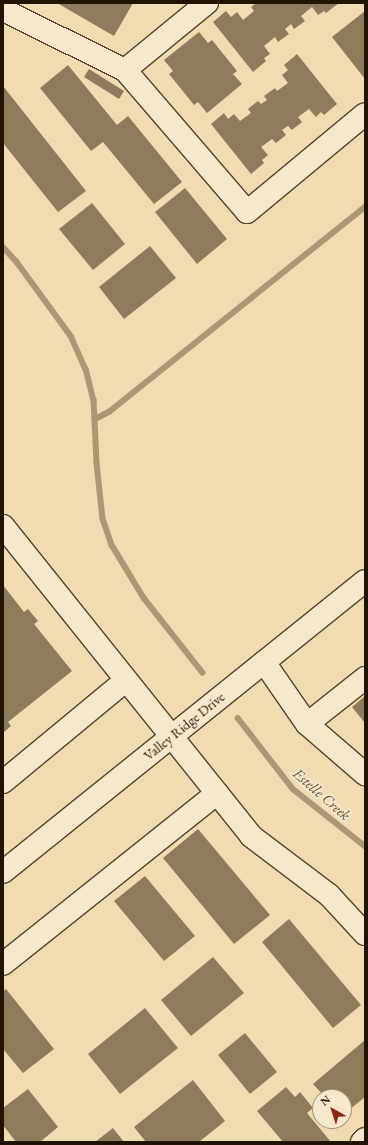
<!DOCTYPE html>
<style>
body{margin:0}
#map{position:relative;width:368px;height:1145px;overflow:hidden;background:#f1dbb0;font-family:"EB Garamond",serif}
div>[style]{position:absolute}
.stream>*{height:5.5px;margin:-2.75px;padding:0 2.75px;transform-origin:2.75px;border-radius:2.75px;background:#ab9774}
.building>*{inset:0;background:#8e7b5c}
.roads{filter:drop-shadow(1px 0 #56452c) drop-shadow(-1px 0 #56452c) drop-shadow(0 1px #56452c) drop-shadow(0 -1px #56452c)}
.minor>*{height:22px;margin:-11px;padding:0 11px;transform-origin:11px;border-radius:11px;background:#f6e8cc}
span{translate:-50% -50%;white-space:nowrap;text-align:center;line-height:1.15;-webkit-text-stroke:4px #f6e8cc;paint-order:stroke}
.street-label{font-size:14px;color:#221300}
.water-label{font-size:15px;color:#604e34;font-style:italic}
.frame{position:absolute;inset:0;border:4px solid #221300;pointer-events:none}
.north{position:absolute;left:312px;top:1089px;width:40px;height:40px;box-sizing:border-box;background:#f6e8cc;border:1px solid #a1937a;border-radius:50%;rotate:321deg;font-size:11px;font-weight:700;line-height:16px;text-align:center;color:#221300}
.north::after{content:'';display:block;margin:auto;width:14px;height:18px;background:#8f2418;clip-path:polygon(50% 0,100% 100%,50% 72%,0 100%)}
</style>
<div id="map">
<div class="stream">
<i style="left:3px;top:247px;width:21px;rotate:47deg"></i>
<i style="left:17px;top:262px;width:92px;rotate:53.9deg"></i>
<i style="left:71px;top:336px;width:36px;rotate:66deg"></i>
<i style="left:86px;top:369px;width:32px;rotate:76deg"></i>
<i style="left:94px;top:400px;width:63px;rotate:87.3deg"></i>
<i style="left:97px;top:463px;width:56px;rotate:83.9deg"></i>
<i style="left:103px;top:519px;width:28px;rotate:71deg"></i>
<i style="left:112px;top:545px;width:62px;rotate:58.9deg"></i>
<i style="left:144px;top:598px;width:95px;rotate:51.8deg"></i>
<i style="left:95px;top:419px;width:16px;rotate:-27deg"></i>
<i style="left:109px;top:412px;width:328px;rotate:-38.7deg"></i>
<i style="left:238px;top:718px;width:90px;rotate:52.2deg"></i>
<i style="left:293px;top:789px;width:92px;rotate:38.4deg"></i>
</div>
<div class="building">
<i style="clip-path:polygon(57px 3px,133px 3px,114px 36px)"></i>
<i style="clip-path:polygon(256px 3px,339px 3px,326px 13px,324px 11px,318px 15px,312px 7px,301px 16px,305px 21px,294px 29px,291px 24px,285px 29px,289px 34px,278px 42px,275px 37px,264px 46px,270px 54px,264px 58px,266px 61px,253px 72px,213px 22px,226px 11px,231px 17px,237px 12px,243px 20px,254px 11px,251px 7px)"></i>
<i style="clip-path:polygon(365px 11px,365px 79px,332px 37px)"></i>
<i style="clip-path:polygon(199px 32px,208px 43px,212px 40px,237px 71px,233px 74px,242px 84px,207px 113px,198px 102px,194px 105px,169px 74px,173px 71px,164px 60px)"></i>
<i style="clip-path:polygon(297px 54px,337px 104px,324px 115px,321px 112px,316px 117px,309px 109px,298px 117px,302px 122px,292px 130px,288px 126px,282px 130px,286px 135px,276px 143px,272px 139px,261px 147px,268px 155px,262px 160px,264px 163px,251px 174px,211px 124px,224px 113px,228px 119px,234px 114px,240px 121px,251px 113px,248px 109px,258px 101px,261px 104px,267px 100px,264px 96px,275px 88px,277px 91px,288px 83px,282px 75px,288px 70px,284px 65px)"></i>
<i style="clip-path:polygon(68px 65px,117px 125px,128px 116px,182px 182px,154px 204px,103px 142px,91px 151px,40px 88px)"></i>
<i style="clip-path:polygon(89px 69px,124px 91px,119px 99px,84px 77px)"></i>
<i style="clip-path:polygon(3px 86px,86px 191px,58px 212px,3px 143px)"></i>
<i style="clip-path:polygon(185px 188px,227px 239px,197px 264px,155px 212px)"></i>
<i style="clip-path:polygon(92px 203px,125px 244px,93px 270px,59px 229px)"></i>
<i style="clip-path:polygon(150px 246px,176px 278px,124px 319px,99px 287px)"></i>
<i style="clip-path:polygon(3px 585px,24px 612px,28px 609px,38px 621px,34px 624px,72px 671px,8px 722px,11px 726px,3px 733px)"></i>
<i style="clip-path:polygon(365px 696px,365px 723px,352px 707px)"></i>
<i style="clip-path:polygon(198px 829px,270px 915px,234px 944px,163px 858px)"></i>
<i style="clip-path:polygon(145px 876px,195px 936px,164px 961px,114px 901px)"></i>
<i style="clip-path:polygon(289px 919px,361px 1005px,333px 1028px,262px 942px)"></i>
<i style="clip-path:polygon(213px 957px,244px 993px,191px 1036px,161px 1000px)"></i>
<i style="clip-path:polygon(6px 989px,54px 1049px,23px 1073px,3px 1049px,3px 991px)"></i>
<i style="clip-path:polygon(145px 1008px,178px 1048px,120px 1094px,88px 1054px)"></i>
<i style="clip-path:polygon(245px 1033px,277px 1072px,250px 1094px,218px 1055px)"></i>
<i style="clip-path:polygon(365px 1040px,365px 1097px,344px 1114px,344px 1097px,325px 1097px,313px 1084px)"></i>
<i style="clip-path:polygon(193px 1080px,225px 1121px,199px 1142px,146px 1142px,134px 1127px)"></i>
<i style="clip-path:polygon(286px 1087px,295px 1097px,300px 1092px,313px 1108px,307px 1113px,331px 1142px,283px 1142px,257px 1111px)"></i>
<i style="clip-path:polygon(28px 1089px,58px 1127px,40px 1142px,16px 1142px,3px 1125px,3px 1108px)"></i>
<i style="clip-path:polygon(113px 1128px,124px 1142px,95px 1142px)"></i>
</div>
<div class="roads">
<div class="minor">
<i style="left:3px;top:10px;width:136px;rotate:26.2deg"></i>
<i style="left:125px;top:70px;width:187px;rotate:49.3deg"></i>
<i style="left:247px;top:212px;width:153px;rotate:-39.7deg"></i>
<i style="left:125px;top:70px;width:106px;rotate:-39.3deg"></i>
<i style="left:3px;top:526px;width:397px;rotate:51.3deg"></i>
<i style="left:251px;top:836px;width:98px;rotate:37.1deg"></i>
<i style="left:329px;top:895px;width:53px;rotate:47.3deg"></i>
<i style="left:264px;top:662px;width:75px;rotate:55.3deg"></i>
<i style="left:307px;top:724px;width:77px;rotate:40.8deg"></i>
<i style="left:307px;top:724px;width:74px;rotate:-38.4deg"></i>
<i style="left:3px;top:782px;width:158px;rotate:-39.6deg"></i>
<i style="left:3px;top:872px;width:464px;rotate:-38.8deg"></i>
<i style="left:3px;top:964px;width:274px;rotate:-38.6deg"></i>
<i style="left:362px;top:1142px;width:4px;rotate:-45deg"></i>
</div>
</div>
<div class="street-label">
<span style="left:184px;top:726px;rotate:-39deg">Valley Ridge Drive</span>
</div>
<div class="water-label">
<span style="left:322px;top:794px;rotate:41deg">Estelle Creek</span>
</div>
<div class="frame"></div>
<div class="north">N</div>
</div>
